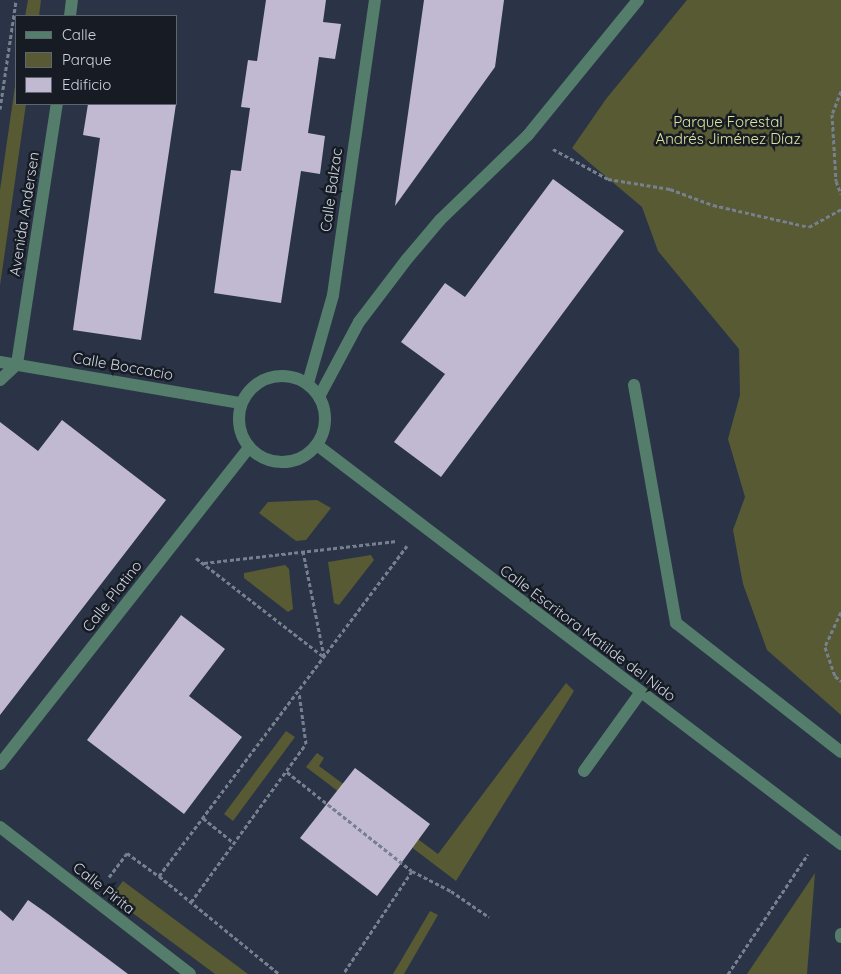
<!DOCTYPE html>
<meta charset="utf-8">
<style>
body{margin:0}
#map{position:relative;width:841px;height:974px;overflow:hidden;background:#2a3446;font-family:Quicksand,sans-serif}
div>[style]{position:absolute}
.green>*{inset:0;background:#575a32}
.building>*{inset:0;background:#c1b9d2}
.path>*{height:3px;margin-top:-1.5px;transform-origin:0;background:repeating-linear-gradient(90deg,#77808f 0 4px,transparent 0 6.5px)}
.minor>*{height:12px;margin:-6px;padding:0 6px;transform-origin:6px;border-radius:6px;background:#547e6b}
.minor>.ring{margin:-6px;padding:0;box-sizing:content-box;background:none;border:12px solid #547e6b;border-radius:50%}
span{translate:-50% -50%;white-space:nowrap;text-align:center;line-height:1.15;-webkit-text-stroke:5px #171c24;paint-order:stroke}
.park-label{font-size:15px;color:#dee49c}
.street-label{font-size:15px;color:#cdd4e0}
.legend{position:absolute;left:15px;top:15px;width:162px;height:90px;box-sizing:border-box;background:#171c24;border:1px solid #60666f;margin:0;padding:6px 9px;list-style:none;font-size:15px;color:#cdd4e0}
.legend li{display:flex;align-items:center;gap:10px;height:25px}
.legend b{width:25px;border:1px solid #60666f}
</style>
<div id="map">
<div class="green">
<i style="clip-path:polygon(28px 0,41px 0,39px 16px,25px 16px)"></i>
<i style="clip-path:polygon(687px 0,841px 0,841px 715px,767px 650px,743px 584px,733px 530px,745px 497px,728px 439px,740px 395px,739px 349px,658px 251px,642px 207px,572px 148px,606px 99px)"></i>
<i style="clip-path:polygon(16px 79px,16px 104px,26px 104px,0 286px,0 190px)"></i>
<i style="clip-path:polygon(317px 500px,331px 508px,306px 540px,296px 541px,259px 513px,268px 502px)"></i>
<i style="clip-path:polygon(371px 555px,374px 560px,339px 605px,334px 603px,328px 562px)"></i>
<i style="clip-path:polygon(285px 565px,289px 569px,293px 609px,288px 612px,244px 578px,244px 573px)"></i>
<i style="clip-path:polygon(566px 683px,574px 691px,456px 881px,306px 767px,317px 753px,324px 758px,319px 766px,438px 854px)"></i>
<i style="clip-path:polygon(286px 731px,295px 737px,233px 821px,224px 814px)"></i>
<i style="clip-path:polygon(815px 873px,807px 974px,747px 974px)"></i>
<i style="clip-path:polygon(123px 881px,248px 974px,215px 974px,111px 897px)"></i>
<i style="clip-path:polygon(430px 911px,438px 915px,404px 974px,393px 974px)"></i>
</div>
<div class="building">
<i style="clip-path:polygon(266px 0,326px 0,323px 22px,341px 24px,335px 59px,319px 57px,308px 133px,325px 136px,320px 174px,301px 171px,281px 303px,214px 293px,231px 170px,241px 171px,250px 108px,241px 107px,248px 60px,257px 61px)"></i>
<i style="clip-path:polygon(424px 0,504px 0,495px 67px,395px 206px)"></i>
<i style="clip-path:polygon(88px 104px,176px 104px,141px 340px,73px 330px,100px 138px,83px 135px)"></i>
<i style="clip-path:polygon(553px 179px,624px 231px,441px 477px,394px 442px,445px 374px,401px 342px,445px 283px,465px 297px)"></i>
<i style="clip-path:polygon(62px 420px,166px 500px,0 715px,0 422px,38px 451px)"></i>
<i style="clip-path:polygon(181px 615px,225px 649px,189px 696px,242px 737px,184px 814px,87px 740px)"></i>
<i style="clip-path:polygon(355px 768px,430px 824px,377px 896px,300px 838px)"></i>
<i style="clip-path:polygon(28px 900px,48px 914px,128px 974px,0 974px,0 910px,13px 921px)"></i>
</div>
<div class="path">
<i style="left:841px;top:91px;width:25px;rotate:111deg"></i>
<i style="left:832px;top:114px;width:67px;rotate:86.6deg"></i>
<i style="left:836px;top:181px;width:14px;rotate:69deg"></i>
<i style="left:0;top:109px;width:110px;rotate:-81.6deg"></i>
<i style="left:553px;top:149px;width:63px;rotate:28.6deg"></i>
<i style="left:608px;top:179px;width:63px;rotate:9.2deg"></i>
<i style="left:670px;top:189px;width:46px;rotate:20.4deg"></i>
<i style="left:713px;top:205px;width:98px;rotate:12.9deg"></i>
<i style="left:809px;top:227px;width:37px;rotate:-29deg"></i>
<i style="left:303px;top:551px;width:107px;rotate:78.7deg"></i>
<i style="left:196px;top:558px;width:162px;rotate:37.7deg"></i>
<i style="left:204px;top:563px;width:194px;rotate:-6.5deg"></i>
<i style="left:841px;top:612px;width:38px;rotate:115deg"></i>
<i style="left:825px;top:647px;width:31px;rotate:71deg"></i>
<i style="left:835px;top:676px;width:8px;rotate:40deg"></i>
<i style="left:287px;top:772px;width:159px;rotate:38.4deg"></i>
<i style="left:412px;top:871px;width:124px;rotate:123.8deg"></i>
<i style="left:203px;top:818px;width:40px;rotate:39deg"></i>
<i style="left:412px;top:871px;width:44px;rotate:27.1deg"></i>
<i style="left:451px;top:891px;width:46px;rotate:34.4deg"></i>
<i style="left:159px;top:876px;width:155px;rotate:39.2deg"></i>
<i style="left:109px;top:877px;width:30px;rotate:-53deg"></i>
<i style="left:127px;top:853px;width:39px;rotate:36deg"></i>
<i style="left:159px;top:876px;width:413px;rotate:-53.1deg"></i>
<i style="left:191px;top:902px;width:195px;rotate:-54deg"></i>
<i style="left:306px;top:744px;width:52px;rotate:-97.7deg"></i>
<i style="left:728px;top:974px;width:144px;rotate:-56.3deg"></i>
</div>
<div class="minor">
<i style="left:70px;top:16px;width:16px;rotate:-83deg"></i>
<i style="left:0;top:362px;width:244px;rotate:9.7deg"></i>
<i class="ring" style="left:239px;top:376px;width:74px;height:74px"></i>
<i style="left:0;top:380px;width:23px;rotate:-43deg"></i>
<i style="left:17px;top:364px;width:263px;rotate:-81.3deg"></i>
<i style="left:308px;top:383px;width:91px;rotate:-74.1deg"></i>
<i style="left:333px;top:295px;width:298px;rotate:-81.9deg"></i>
<i style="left:634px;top:385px;width:242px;rotate:80deg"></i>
<i style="left:676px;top:623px;width:209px;rotate:38deg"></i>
<i style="left:320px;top:395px;width:83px;rotate:-61.9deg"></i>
<i style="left:359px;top:322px;width:79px;rotate:-52.7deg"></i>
<i style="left:407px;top:259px;width:51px;rotate:-49.8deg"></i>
<i style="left:440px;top:220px;width:122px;rotate:-44deg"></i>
<i style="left:528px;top:135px;width:174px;rotate:-50.8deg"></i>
<i style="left:317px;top:445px;width:659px;rotate:37.29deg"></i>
<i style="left:0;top:764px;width:402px;rotate:-51.8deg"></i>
<i style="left:584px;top:771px;width:97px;rotate:-54.2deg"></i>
<i style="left:0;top:827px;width:240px;rotate:37.7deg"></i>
<i style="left:841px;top:934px;width:3px;rotate:90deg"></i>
</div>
<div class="park-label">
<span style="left:728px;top:130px">Parque Forestal<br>Andrés Jiménez Díaz</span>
</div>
<div class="street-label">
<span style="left:331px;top:190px;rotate:-82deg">Calle Balzac</span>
<span style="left:24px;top:214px;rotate:-81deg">Avenida Andersen</span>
<span style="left:123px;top:366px;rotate:10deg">Calle Boccacio</span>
<span style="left:112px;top:596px;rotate:-52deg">Calle Platino</span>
<span style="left:588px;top:633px;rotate:37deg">Calle Escritora Matilde del Nido</span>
<span style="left:104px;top:888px;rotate:38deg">Calle Pirita</span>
</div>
<ul class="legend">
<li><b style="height:6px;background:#547e6b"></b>Calle</li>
<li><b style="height:14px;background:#575a32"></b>Parque</li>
<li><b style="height:14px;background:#c1b9d2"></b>Edificio</li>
</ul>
</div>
